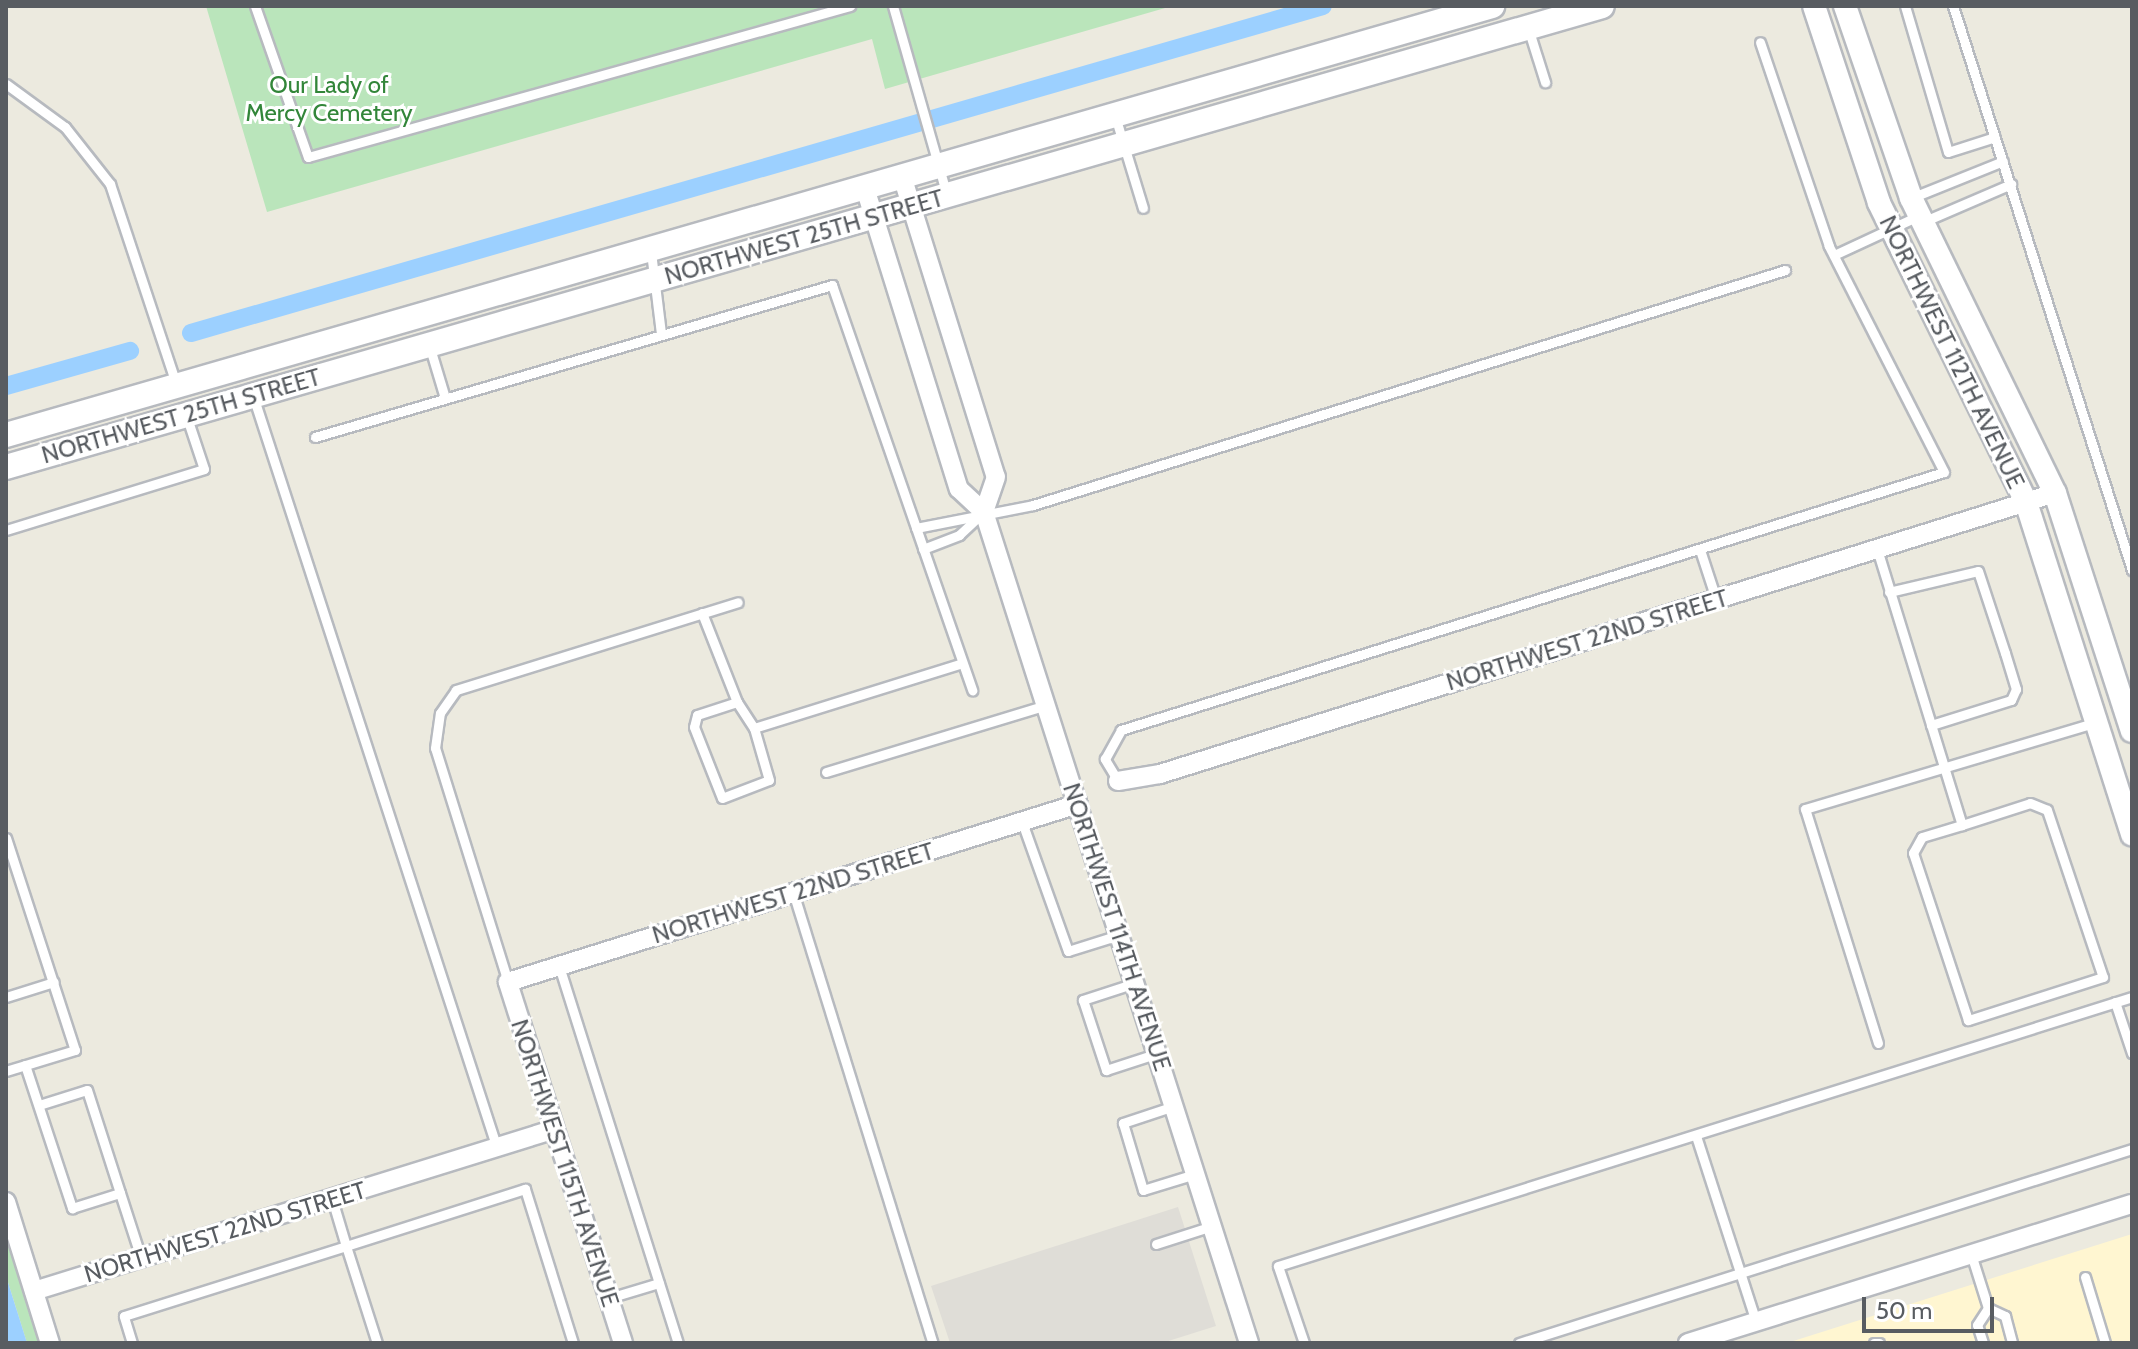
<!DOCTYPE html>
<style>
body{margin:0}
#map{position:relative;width:2138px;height:1349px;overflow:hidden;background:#eceadf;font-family:Cabin,sans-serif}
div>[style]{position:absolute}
.commercial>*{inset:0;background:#fff6d1}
.industrial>*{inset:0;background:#dfddd7}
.green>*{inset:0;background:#bae5bb}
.water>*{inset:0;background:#9cd0ff}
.canal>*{height:18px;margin:-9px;padding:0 9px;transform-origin:9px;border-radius:9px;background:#9cd0ff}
.roads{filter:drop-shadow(2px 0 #b7babf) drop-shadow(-2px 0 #b7babf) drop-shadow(0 2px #b7babf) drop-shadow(0 -2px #b7babf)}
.service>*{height:9px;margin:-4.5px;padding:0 4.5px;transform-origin:4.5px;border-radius:4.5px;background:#fff}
.minor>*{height:18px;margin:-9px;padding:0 9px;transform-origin:9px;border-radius:9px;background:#fff}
.tertiary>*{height:22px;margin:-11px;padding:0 11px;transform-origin:11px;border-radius:11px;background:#fff}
.secondary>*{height:24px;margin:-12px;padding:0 12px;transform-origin:12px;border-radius:12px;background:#fff}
span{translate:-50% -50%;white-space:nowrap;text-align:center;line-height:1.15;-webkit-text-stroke:6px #fff;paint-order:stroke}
.park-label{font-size:24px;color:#328639}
.street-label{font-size:24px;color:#585c61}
.frame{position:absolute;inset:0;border:8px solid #585c61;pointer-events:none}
.scale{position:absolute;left:1862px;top:1297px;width:132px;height:36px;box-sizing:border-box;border:4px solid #585c61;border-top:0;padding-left:10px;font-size:24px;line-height:28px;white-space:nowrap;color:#585c61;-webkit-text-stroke:6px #fff;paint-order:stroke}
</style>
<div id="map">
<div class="commercial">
<i style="clip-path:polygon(2132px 1234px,2132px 1343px,1787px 1343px)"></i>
</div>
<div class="industrial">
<i style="clip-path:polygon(1178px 1207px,1216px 1326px,1162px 1343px,950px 1343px,931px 1286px)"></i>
</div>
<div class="green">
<i style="clip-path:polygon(206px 6px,1172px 6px,885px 89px,872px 39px,267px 212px)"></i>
<i style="clip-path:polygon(6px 1234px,21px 1284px,40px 1343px,27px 1343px,6px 1276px)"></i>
</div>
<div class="water">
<i style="clip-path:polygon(6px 1276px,27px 1343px,6px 1343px)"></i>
</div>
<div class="canal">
<i style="left:191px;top:333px;width:1178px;rotate:-16.11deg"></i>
<i style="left:6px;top:386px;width:129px;rotate:-15.8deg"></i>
</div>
<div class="roads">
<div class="service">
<i style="left:255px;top:6px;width:160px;rotate:70.7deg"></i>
<i style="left:308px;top:157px;width:563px;rotate:-15.57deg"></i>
<i style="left:893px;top:6px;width:197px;rotate:74.1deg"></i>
<i style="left:1905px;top:6px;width:152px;rotate:73.6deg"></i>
<i style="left:1948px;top:152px;width:49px;rotate:-17.7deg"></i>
<i style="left:1953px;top:6px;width:592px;rotate:72.39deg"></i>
<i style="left:1528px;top:28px;width:57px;rotate:72.5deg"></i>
<i style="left:6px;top:84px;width:73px;rotate:36.1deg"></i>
<i style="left:65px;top:127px;width:73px;rotate:51.7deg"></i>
<i style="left:110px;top:184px;width:210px;rotate:71.7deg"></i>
<i style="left:1115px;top:116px;width:96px;rotate:73.1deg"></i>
<i style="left:1911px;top:198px;width:99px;rotate:-21.9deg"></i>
<i style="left:1925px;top:221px;width:94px;rotate:-23.3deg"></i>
<i style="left:651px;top:252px;width:82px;rotate:83deg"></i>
<i style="left:1834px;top:255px;width:93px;rotate:-24.9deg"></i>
<i style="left:430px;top:348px;width:52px;rotate:73.3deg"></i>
<i style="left:254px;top:399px;width:787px;rotate:72.03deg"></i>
<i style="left:315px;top:437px;width:539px;rotate:-16.38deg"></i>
<i style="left:832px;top:285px;width:429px;rotate:70.9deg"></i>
<i style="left:916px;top:528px;width:119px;rotate:-11.1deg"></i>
<i style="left:1033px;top:505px;width:788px;rotate:-17.35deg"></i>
<i style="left:6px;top:530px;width:207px;rotate:-17.1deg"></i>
<i style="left:204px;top:469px;width:54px;rotate:-108.4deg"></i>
<i style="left:923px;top:549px;width:39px;rotate:-21deg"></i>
<i style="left:959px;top:535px;width:34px;rotate:-43deg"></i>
<i style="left:1877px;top:549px;width:289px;rotate:72.9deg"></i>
<i style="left:1962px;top:825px;width:71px;rotate:-17.9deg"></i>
<i style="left:2030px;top:803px;width:18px;rotate:22deg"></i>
<i style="left:2047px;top:810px;width:176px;rotate:71.5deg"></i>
<i style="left:2103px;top:977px;width:142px;rotate:162.3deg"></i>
<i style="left:1968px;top:1020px;width:176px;rotate:-108.2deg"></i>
<i style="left:1913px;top:853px;width:18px;rotate:-61deg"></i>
<i style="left:1922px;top:837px;width:42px;rotate:-16.7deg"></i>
<i style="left:1700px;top:550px;width:52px;rotate:71.9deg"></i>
<i style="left:1889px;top:592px;width:91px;rotate:-13.3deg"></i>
<i style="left:1978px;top:571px;width:86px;rotate:71.8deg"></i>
<i style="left:2005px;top:653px;width:38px;rotate:73deg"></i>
<i style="left:2016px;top:689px;width:12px;rotate:114deg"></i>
<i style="left:2011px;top:700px;width:84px;rotate:162.6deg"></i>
<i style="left:702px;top:613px;width:96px;rotate:68.5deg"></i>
<i style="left:737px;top:702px;width:42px;rotate:162deg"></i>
<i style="left:697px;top:715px;width:12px;rotate:104deg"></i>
<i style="left:694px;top:727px;width:76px;rotate:68.5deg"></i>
<i style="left:722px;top:798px;width:50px;rotate:-21deg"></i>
<i style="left:769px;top:780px;width:54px;rotate:-106.1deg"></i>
<i style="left:754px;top:728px;width:216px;rotate:-17.3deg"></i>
<i style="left:737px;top:702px;width:31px;rotate:57deg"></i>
<i style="left:826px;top:772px;width:230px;rotate:-16.9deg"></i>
<i style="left:1118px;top:781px;width:26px;rotate:-121deg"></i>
<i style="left:1105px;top:759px;width:33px;rotate:-61deg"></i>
<i style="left:1121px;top:730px;width:862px;rotate:-17.41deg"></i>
<i style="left:1944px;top:472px;width:254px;rotate:-117deg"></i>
<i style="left:1829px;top:246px;width:215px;rotate:-108.7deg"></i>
<i style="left:1022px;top:822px;width:137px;rotate:70.4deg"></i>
<i style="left:1068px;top:951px;width:53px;rotate:-17.4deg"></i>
<i style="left:6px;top:838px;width:223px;rotate:72deg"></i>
<i style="left:75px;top:1050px;width:72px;rotate:163.1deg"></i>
<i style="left:793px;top:892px;width:472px;rotate:72.8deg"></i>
<i style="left:559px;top:966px;width:395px;rotate:72.5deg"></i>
<i style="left:508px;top:982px;width:245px;rotate:-107.3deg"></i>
<i style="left:435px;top:748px;width:35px;rotate:-82deg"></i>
<i style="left:440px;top:713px;width:28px;rotate:-55deg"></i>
<i style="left:456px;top:690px;width:295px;rotate:-17.3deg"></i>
<i style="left:1135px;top:983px;width:55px;rotate:161.9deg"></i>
<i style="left:1083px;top:1000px;width:74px;rotate:71.8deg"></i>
<i style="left:1106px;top:1070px;width:55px;rotate:-18.1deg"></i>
<i style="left:6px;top:997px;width:50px;rotate:-17.4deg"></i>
<i style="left:2115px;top:1002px;width:54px;rotate:71.6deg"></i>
<i style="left:1878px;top:1043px;width:245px;rotate:-107.3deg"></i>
<i style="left:1805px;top:809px;width:305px;rotate:-16.6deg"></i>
<i style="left:25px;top:1065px;width:151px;rotate:71.8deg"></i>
<i style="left:72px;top:1208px;width:50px;rotate:-17.4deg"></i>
<i style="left:120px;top:1193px;width:68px;rotate:72.1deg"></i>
<i style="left:39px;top:1105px;width:50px;rotate:-17.4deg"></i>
<i style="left:87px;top:1090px;width:108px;rotate:72.2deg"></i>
<i style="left:1174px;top:1106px;width:54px;rotate:161.6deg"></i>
<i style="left:1123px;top:1123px;width:70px;rotate:73.4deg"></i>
<i style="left:1143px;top:1190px;width:54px;rotate:-17.1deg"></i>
<i style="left:1696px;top:1136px;width:195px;rotate:72.1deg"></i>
<i style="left:332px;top:1199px;width:49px;rotate:73.4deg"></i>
<i style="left:346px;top:1246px;width:188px;rotate:-17.7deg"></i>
<i style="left:525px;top:1189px;width:161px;rotate:72.7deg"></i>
<i style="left:1156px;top:1244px;width:59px;rotate:-17.8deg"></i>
<i style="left:1971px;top:1254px;width:57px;rotate:72.5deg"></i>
<i style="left:1988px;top:1308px;width:19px;rotate:25deg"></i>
<i style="left:2005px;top:1316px;width:28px;rotate:75deg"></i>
<i style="left:2085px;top:1277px;width:69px;rotate:73.1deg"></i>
<i style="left:609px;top:1298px;width:52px;rotate:-16.7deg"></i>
<i style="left:132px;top:1343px;width:28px;rotate:-107deg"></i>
<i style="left:124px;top:1316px;width:233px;rotate:-17.5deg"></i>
<i style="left:346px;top:1246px;width:102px;rotate:72.3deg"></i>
<i style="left:1304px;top:1343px;width:81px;rotate:-108.7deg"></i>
<i style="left:1278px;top:1266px;width:895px;rotate:-17.48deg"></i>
<i style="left:1519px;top:1343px;width:643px;rotate:-17.56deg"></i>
<i style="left:1874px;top:1343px;width:5px"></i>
<i style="left:1983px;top:1343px;width:19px;rotate:-108deg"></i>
<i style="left:1977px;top:1325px;width:20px;rotate:-57deg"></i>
</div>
<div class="minor">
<i style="left:902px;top:176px;width:315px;rotate:72.7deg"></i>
<i style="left:996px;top:477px;width:37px;rotate:109deg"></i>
<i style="left:865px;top:188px;width:315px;rotate:72.7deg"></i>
<i style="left:959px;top:489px;width:34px;rotate:43deg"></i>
<i style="left:984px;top:512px;width:872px;rotate:72.31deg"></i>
<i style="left:1118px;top:781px;width:43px;rotate:-9.5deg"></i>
<i style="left:1160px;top:774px;width:938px;rotate:-17.43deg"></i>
<i style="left:6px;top:1202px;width:148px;rotate:72.7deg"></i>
<i style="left:34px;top:1291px;width:542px;rotate:-17.27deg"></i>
<i style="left:623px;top:1343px;width:379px;rotate:-107.7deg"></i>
<i style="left:508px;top:982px;width:597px;rotate:-17.34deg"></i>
<i style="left:1688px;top:1343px;width:465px;rotate:-17.4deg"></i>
</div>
<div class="tertiary">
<i style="left:1814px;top:6px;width:207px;rotate:71.7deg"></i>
<i style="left:1879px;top:203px;width:333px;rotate:63.8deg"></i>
<i style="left:2026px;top:502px;width:349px;rotate:72.3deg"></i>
<i style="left:1845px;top:6px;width:203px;rotate:71deg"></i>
<i style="left:1911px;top:198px;width:328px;rotate:64deg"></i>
<i style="left:2055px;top:493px;width:250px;rotate:72.1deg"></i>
</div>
<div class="secondary">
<i style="left:6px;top:435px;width:1547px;rotate:-16.1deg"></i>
<i style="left:6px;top:467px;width:1661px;rotate:-16.11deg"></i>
</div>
</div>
<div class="park-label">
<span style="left:329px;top:99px">Our Lady of<br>Mercy Cemetery</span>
</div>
<div class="street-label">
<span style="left:804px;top:237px;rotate:-16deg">NORTHWEST 25TH STREET</span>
<span style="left:1952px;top:352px;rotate:64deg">NORTHWEST 112TH AVENUE</span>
<span style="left:181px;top:416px;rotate:-16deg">NORTHWEST 25TH STREET</span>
<span style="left:1587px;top:640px;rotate:-17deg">NORTHWEST 22ND STREET</span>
<span style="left:793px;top:893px;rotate:-17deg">NORTHWEST 22ND STREET</span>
<span style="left:1117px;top:927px;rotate:72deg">NORTHWEST 114TH AVENUE</span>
<span style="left:565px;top:1163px;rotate:72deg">NORTHWEST 115TH AVENUE</span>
<span style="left:225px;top:1232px;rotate:-17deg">NORTHWEST 22ND STREET</span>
</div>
<div class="frame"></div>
<div class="scale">50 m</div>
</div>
